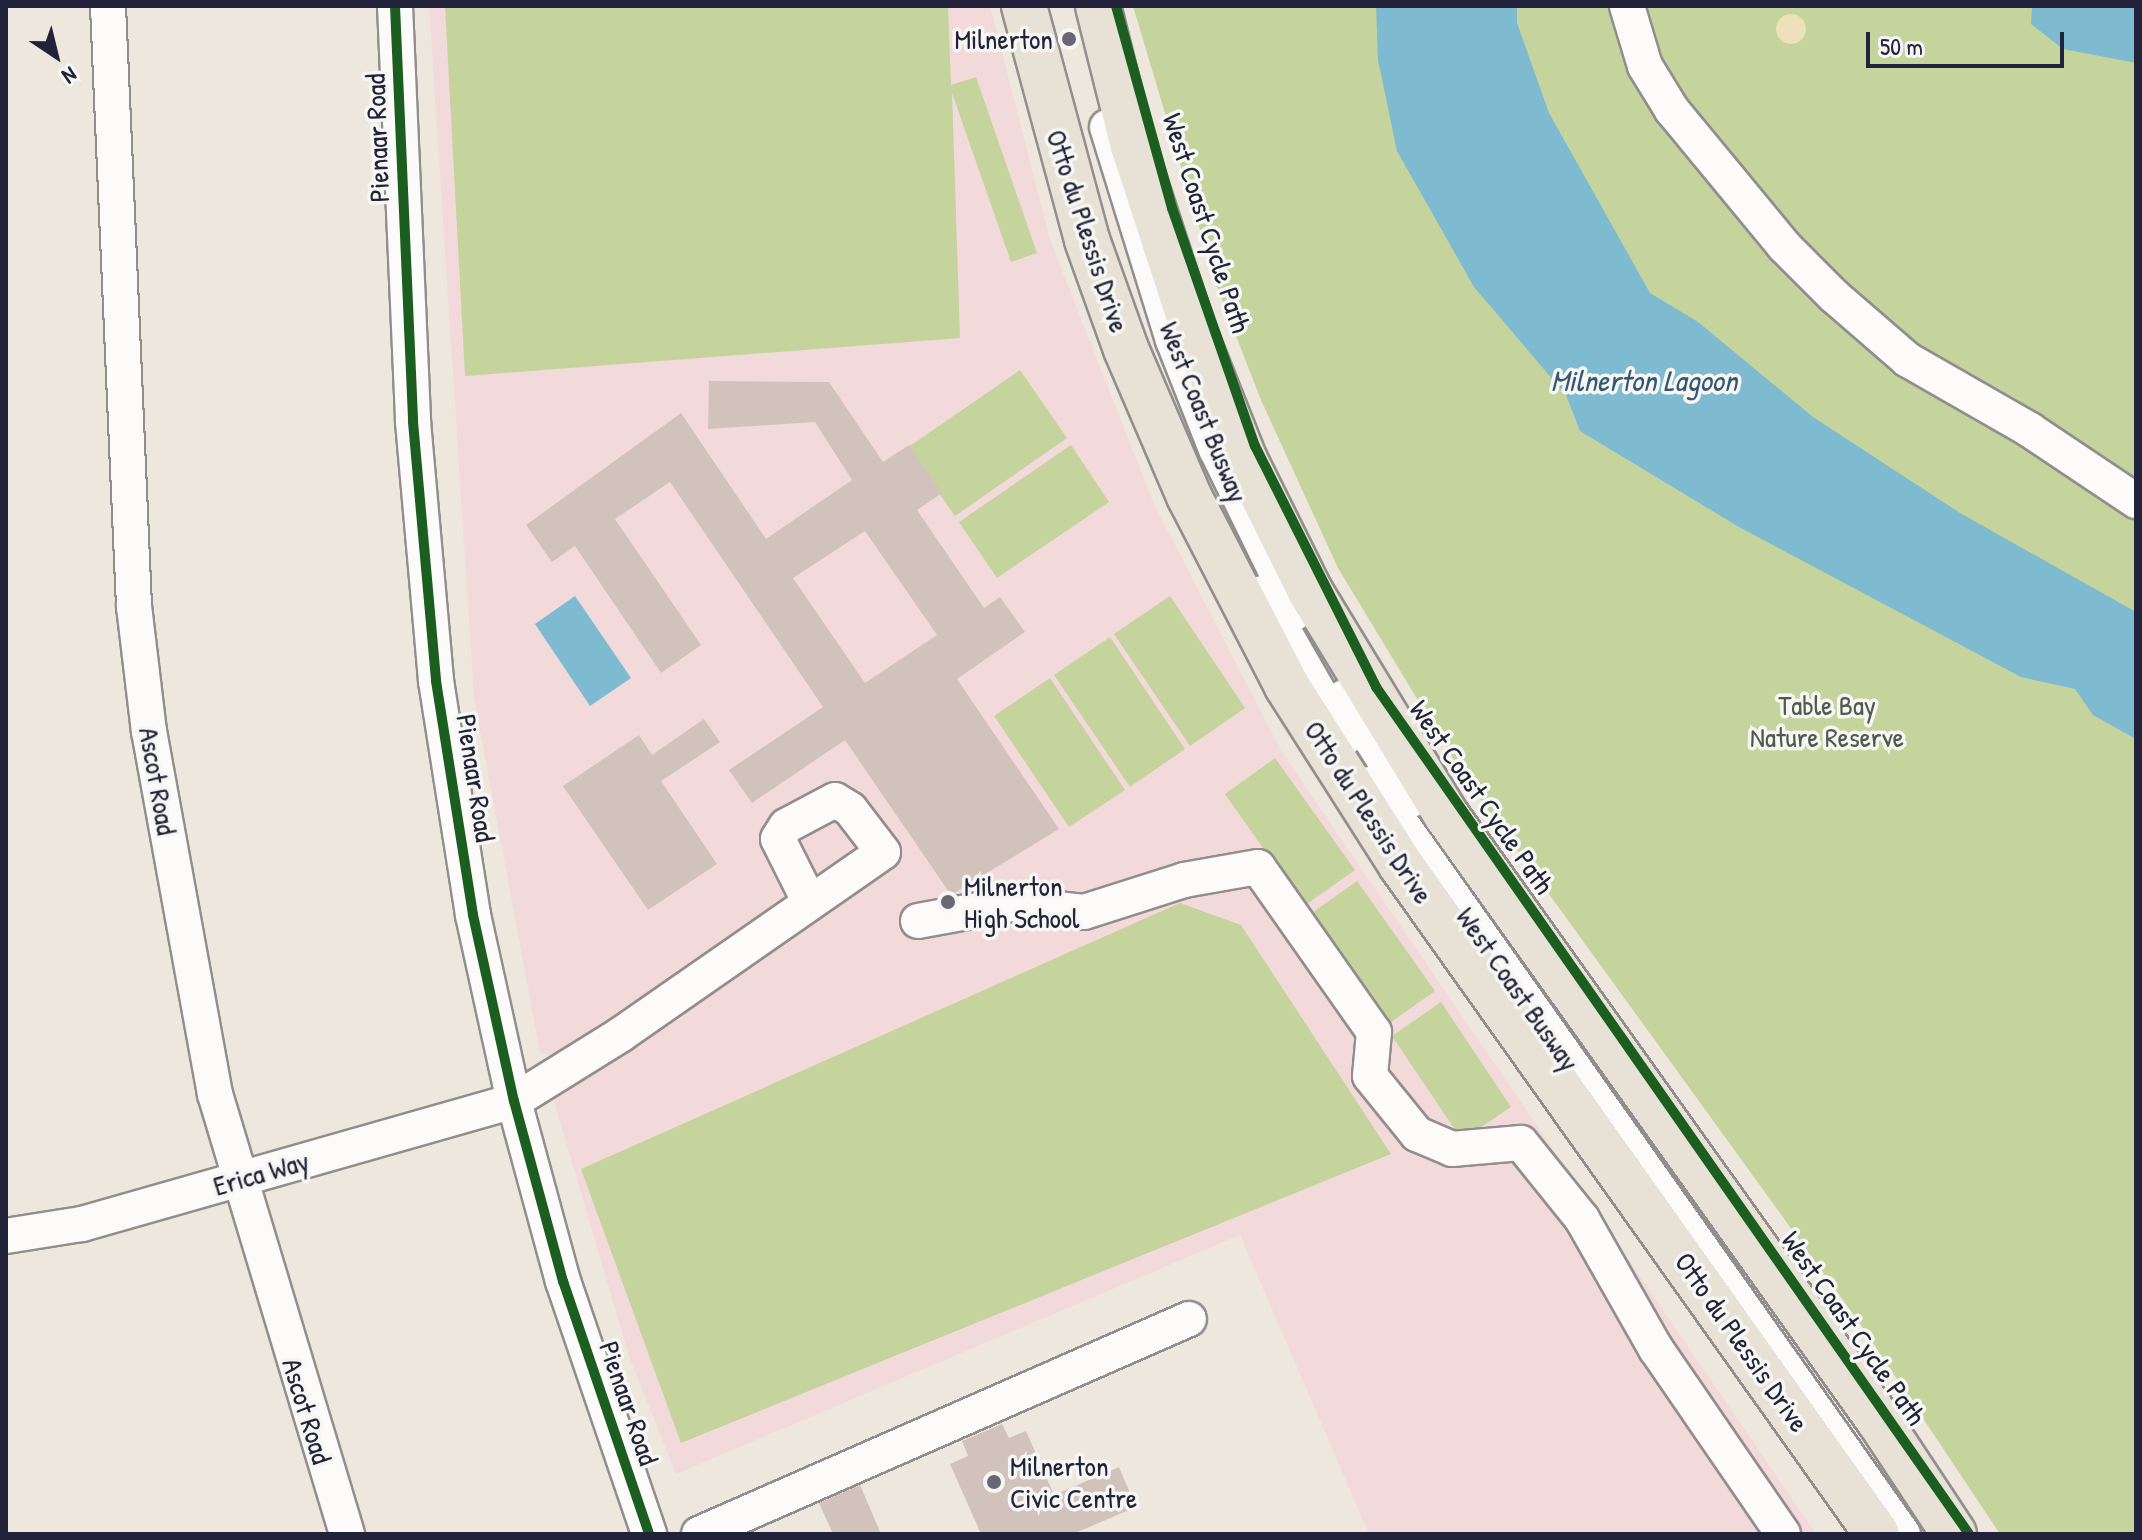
<!DOCTYPE html>
<style>
body{margin:0}
#map{position:relative;width:2142px;height:1540px;overflow:hidden;background:#eee7dd;font-family:"Patrick Hand",sans-serif}
div>[style]{position:absolute}
.built>*{inset:0;background:#f2dada}
.green>*{inset:0;background:#c5d39d}
.sand>*{inset:0;background:#eee0ba}
.round{border-radius:50%}
.water>*{inset:0;background:#7ebad0}
.building>*{inset:0;background:#d1c3bb}
.roads{filter:drop-shadow(2px 0 #928e8d) drop-shadow(-2px 0 #928e8d) drop-shadow(0 2px #928e8d) drop-shadow(0 -2px #928e8d)}
.minor>*{height:34px;margin:-17px;padding:0 17px;transform-origin:17px;border-radius:17px;background:#fcfbfa}
.major>*{height:44px;margin:-22px;padding:0 22px;transform-origin:22px;border-radius:22px;background:#e8e2d6}
.cycleway>*{height:10px;margin:-5px;padding:0 5px;transform-origin:5px;border-radius:5px;background:#1b5e20}
.dots>*{width:22px;height:22px;translate:-50% -50%;box-sizing:border-box;border:4px solid #f6f6f2;border-radius:50%}
span{translate:-50% -50%;white-space:nowrap;text-align:center;line-height:1.15;-webkit-text-stroke:7px #f6f6f2;paint-order:stroke}
.poi-label{font-size:28px;color:#22223b}
.right{translate:-100% -50%;text-align:right}
.left{translate:0 -50%;text-align:left}
.street-label{font-size:28px;color:#22223b}
.park-label{font-size:28px;color:#505a4b}
.water-label{font-size:30px;color:#345775;font-style:italic}
.frame{position:absolute;inset:0;border:8px solid #22223b;pointer-events:none}
.north{position:absolute;left:16px;top:16px;width:80px;height:80px;-webkit-text-stroke:6px #f6f6f2;paint-order:stroke;rotate:145deg;font-size:22px;font-weight:700;line-height:32px;text-align:center;color:#22223b}
.north::after{content:'';display:block;margin:auto;width:28px;height:36px;background:#22223b;clip-path:polygon(50% 0,100% 100%,50% 72%,0 100%)}
.scale{position:absolute;left:1866px;top:32px;width:198px;height:36px;box-sizing:border-box;border:4px solid #22223b;border-top:0;padding-left:10px;font-size:24px;line-height:28px;white-space:nowrap;color:#22223b;-webkit-text-stroke:6px #f6f6f2;paint-order:stroke}
</style>
<div id="map">
<div class="built">
<i style="clip-path:polygon(429px 6px,990px 6px,1050px 240px,1154px 504px,1281px 751px,1816px 1534px,1369px 1534px,1240px 1235px,676px 1474px,630px 1359px,554px 1101px,565px 1087px,553px 1057px,540px 1052px,474px 698px)"></i>
</div>
<div class="green">
<i style="clip-path:polygon(445px 6px,948px 6px,951px 85px,976px 77px,1037px 253px,1011px 262px,952px 93px,960px 338px,465px 376px)"></i>
<i style="clip-path:polygon(1133px 6px,2136px 6px,2136px 1534px,2000px 1534px,1861px 1325px,1465px 778px,1338px 568px,1261px 400px,1217px 287px)"></i>
<i style="clip-path:polygon(1020px 370px,1067px 438px,955px 516px,907px 448px)"></i>
<i style="clip-path:polygon(1071px 445px,1109px 502px,997px 578px,959px 522px)"></i>
<i style="clip-path:polygon(1170px 596px,1245px 708px,1190px 746px,1114px 634px)"></i>
<i style="clip-path:polygon(1110px 637px,1185px 749px,1130px 787px,1054px 675px)"></i>
<i style="clip-path:polygon(1050px 678px,1125px 790px,1069px 827px,994px 716px)"></i>
<i style="clip-path:polygon(1275px 758px,1355px 870px,1304px 906px,1225px 794px)"></i>
<i style="clip-path:polygon(1357px 881px,1435px 991px,1387px 1025px,1309px 915px)"></i>
<i style="clip-path:polygon(1180px 903px,1241px 925px,1391px 1154px,681px 1443px,581px 1169px)"></i>
<i style="clip-path:polygon(1441px 1002px,1511px 1107px,1462px 1140px,1392px 1036px)"></i>
</div>
<div class="sand">
<i class="round" style="left:1776px;top:14px;width:30px;height:30px"></i>
</div>
<div class="water">
<i style="clip-path:polygon(1376px 6px,1517px 6px,1517px 23px,1549px 113px,1650px 293px,1698px 322px,1813px 417px,1960px 513px,2136px 612px,2136px 739px,2093px 715px,2075px 689px,2021px 677px,1739px 527px,1580px 431px,1566px 395px,1474px 287px,1397px 151px,1378px 60px)"></i>
<i style="clip-path:polygon(2032px 6px,2136px 6px,2136px 63px,2063px 49px,2031px 24px)"></i>
<i style="clip-path:polygon(575px 596px,631px 678px,590px 706px,535px 624px)"></i>
</div>
<div class="building">
<i style="clip-path:polygon(evenodd,709px 381px,829px 382px,883px 462px,909px 445px,942px 493px,917px 510px,984px 608px,1000px 597px,1025px 632px,957px 679px,1059px 829px,951px 895px,845px 740px,752px 803px,729px 770px,823px 707px,670px 482px,615px 519px,701px 645px,661px 673px,575px 546px,552px 562px,526px 525px,681px 413px,766px 539px,852px 480px,815px 422px,708px 429px,709px 381px,865px 531px,937px 635px,865px 683px,793px 578px,865px 531px)"></i>
<i style="clip-path:polygon(704px 719px,720px 742px,661px 781px,717px 864px,648px 910px,563px 786px,639px 735px,652px 755px)"></i>
<i style="clip-path:polygon(1002px 1424px,1009px 1438px,1026px 1431px,1054px 1495px,1119px 1467px,1136px 1507px,1073px 1534px,981px 1534px,950px 1464px,968px 1456px,962px 1441px)"></i>
<i style="clip-path:polygon(860px 1485px,881px 1534px,833px 1534px,819px 1503px)"></i>
</div>
<div class="roads">
<div class="minor">
<i style="left:108px;top:6px;width:601px;rotate:87.52deg"></i>
<i style="left:134px;top:606px;width:126px;rotate:83.2deg"></i>
<i style="left:149px;top:731px;width:369px;rotate:79.7deg"></i>
<i style="left:215px;top:1094px;width:459px;rotate:73.3deg"></i>
<i style="left:395px;top:6px;width:416px;rotate:87.5deg"></i>
<i style="left:413px;top:422px;width:260px;rotate:84.9deg"></i>
<i style="left:436px;top:681px;width:237px;rotate:81deg"></i>
<i style="left:473px;top:915px;width:190px;rotate:77.6deg"></i>
<i style="left:514px;top:1101px;width:187px;rotate:74.8deg"></i>
<i style="left:563px;top:1281px;width:267px;rotate:71.2deg"></i>
<i style="left:1627px;top:6px;width:63px;rotate:73.3deg"></i>
<i style="left:1645px;top:66px;width:52px;rotate:58.5deg"></i>
<i style="left:1672px;top:110px;width:176px;rotate:50.5deg"></i>
<i style="left:1784px;top:246px;width:71px;rotate:45deg"></i>
<i style="left:1834px;top:296px;width:98px;rotate:40.9deg"></i>
<i style="left:1908px;top:360px;width:141px;rotate:29.8deg"></i>
<i style="left:2030px;top:430px;width:128px;rotate:33.8deg"></i>
<i style="left:1107px;top:127px;width:223px;rotate:72.8deg"></i>
<i style="left:1173px;top:340px;width:117px;rotate:68.5deg"></i>
<i style="left:1216px;top:449px;width:182px;rotate:64deg"></i>
<i style="left:1262px;top:593px;width:167px;rotate:60.2deg"></i>
<i style="left:1344px;top:697px;width:123px;rotate:57.6deg"></i>
<i style="left:1373px;top:783px;width:919px;rotate:54.79deg"></i>
<i style="left:918px;top:921px;width:96px;rotate:-10.3deg"></i>
<i style="left:1012px;top:904px;width:72px;rotate:6.3deg"></i>
<i style="left:1084px;top:912px;width:105px;rotate:-17.7deg"></i>
<i style="left:1184px;top:880px;width:75px;rotate:-10deg"></i>
<i style="left:1258px;top:867px;width:202px;rotate:54.9deg"></i>
<i style="left:1374px;top:1032px;width:44px;rotate:95.2deg"></i>
<i style="left:1370px;top:1076px;width:75px;rotate:51deg"></i>
<i style="left:1417px;top:1134px;width:38px;rotate:23deg"></i>
<i style="left:1452px;top:1149px;width:69px;rotate:-5deg"></i>
<i style="left:1521px;top:1143px;width:97px;rotate:51.2deg"></i>
<i style="left:1582px;top:1219px;width:150px;rotate:60.4deg"></i>
<i style="left:1656px;top:1349px;width:224px;rotate:55.5deg"></i>
<i style="left:6px;top:1236px;width:77px;rotate:-9deg"></i>
<i style="left:82px;top:1224px;width:449px;rotate:-15.9deg"></i>
<i style="left:514px;top:1101px;width:125px;rotate:-31.9deg"></i>
<i style="left:620px;top:1035px;width:320px;rotate:-34.8deg"></i>
<i style="left:883px;top:852px;width:54px;rotate:-127.5deg"></i>
<i style="left:850px;top:809px;width:17px;rotate:-149deg"></i>
<i style="left:835px;top:800px;width:55px;rotate:152deg"></i>
<i style="left:786px;top:826px;width:15px;rotate:122deg"></i>
<i style="left:778px;top:839px;width:69px;rotate:63.4deg"></i>
<i style="left:699px;top:1534px;width:535px;rotate:-23.69deg"></i>
</div>
<div class="major">
<i style="left:1024px;top:6px;width:242px;rotate:74.9deg"></i>
<i style="left:1087px;top:240px;width:116px;rotate:70.3deg"></i>
<i style="left:1126px;top:349px;width:160px;rotate:66.8deg"></i>
<i style="left:1189px;top:496px;width:214px;rotate:62.7deg"></i>
<i style="left:1287px;top:686px;width:212px;rotate:57.5deg"></i>
<i style="left:1401px;top:865px;width:821px;rotate:54.57deg"></i>
<i style="left:1098px;top:6px;width:144px;rotate:76deg"></i>
<i style="left:1133px;top:146px;width:190px;rotate:71.9deg"></i>
<i style="left:1192px;top:327px;width:143px;rotate:68.3deg"></i>
<i style="left:1245px;top:460px;width:146px;rotate:63.6deg"></i>
<i style="left:1310px;top:591px;width:263px;rotate:58.7deg"></i>
<i style="left:1447px;top:816px;width:745px;rotate:54.45deg"></i>
<i style="left:1880px;top:1422px;width:134px;rotate:56.5deg"></i>
</div>
</div>
<div class="cycleway">
<i style="left:395px;top:6px;width:416px;rotate:87.5deg"></i>
<i style="left:413px;top:422px;width:260px;rotate:84.9deg"></i>
<i style="left:436px;top:681px;width:237px;rotate:81deg"></i>
<i style="left:473px;top:915px;width:190px;rotate:77.6deg"></i>
<i style="left:514px;top:1101px;width:187px;rotate:74.8deg"></i>
<i style="left:563px;top:1281px;width:267px;rotate:71.2deg"></i>
<i style="left:1116px;top:6px;width:210px;rotate:74.5deg"></i>
<i style="left:1172px;top:208px;width:252px;rotate:70.8deg"></i>
<i style="left:1255px;top:446px;width:270px;rotate:63.3deg"></i>
<i style="left:1376px;top:687px;width:1034px;rotate:55deg"></i>
</div>
<div class="dots">
<i style="left:1069px;top:39px;background:#696774"></i>
<i style="left:948px;top:902px;background:#696774"></i>
<i style="left:994px;top:1482px;background:#696774"></i>
</div>
<div class="poi-label">
<span class="right" style="left:1053px;top:39px">Milnerton</span>
<span class="left" style="left:964px;top:902px">Milnerton<br>High School</span>
<span class="left" style="left:1010px;top:1482px">Milnerton<br>Civic Centre</span>
</div>
<div class="street-label">
<span style="left:377px;top:138px;rotate:-92deg">Pienaar Road</span>
<span style="left:1207px;top:223px;rotate:72deg">West Coast Cycle Path</span>
<span style="left:1088px;top:231px;rotate:72deg">Otto du Plessis Drive</span>
<span style="left:1204px;top:412px;rotate:68deg">West Coast Busway</span>
<span style="left:476px;top:778px;rotate:81deg">Pienaar Road</span>
<span style="left:158px;top:781px;rotate:80deg">Ascot Road</span>
<span style="left:1482px;top:797px;rotate:55deg">West Coast Cycle Path</span>
<span style="left:1369px;top:812px;rotate:57deg">Otto du Plessis Drive</span>
<span style="left:1518px;top:989px;rotate:55deg">West Coast Busway</span>
<span style="left:261px;top:1173px;rotate:-16deg">Erica Way</span>
<span style="left:1854px;top:1328px;rotate:55deg">West Coast Cycle Path</span>
<span style="left:1742px;top:1342px;rotate:55deg">Otto du Plessis Drive</span>
<span style="left:629px;top:1403px;rotate:71deg">Pienaar Road</span>
<span style="left:307px;top:1411px;rotate:73deg">Ascot Road</span>
</div>
<div class="park-label">
<span style="left:1827px;top:721px">Table Bay<br>Nature Reserve</span>
</div>
<div class="water-label">
<span style="left:1644px;top:380px">Milnerton Lagoon</span>
</div>
<div class="frame"></div>
<div class="north">N</div>
<div class="scale">50 m</div>
</div>
